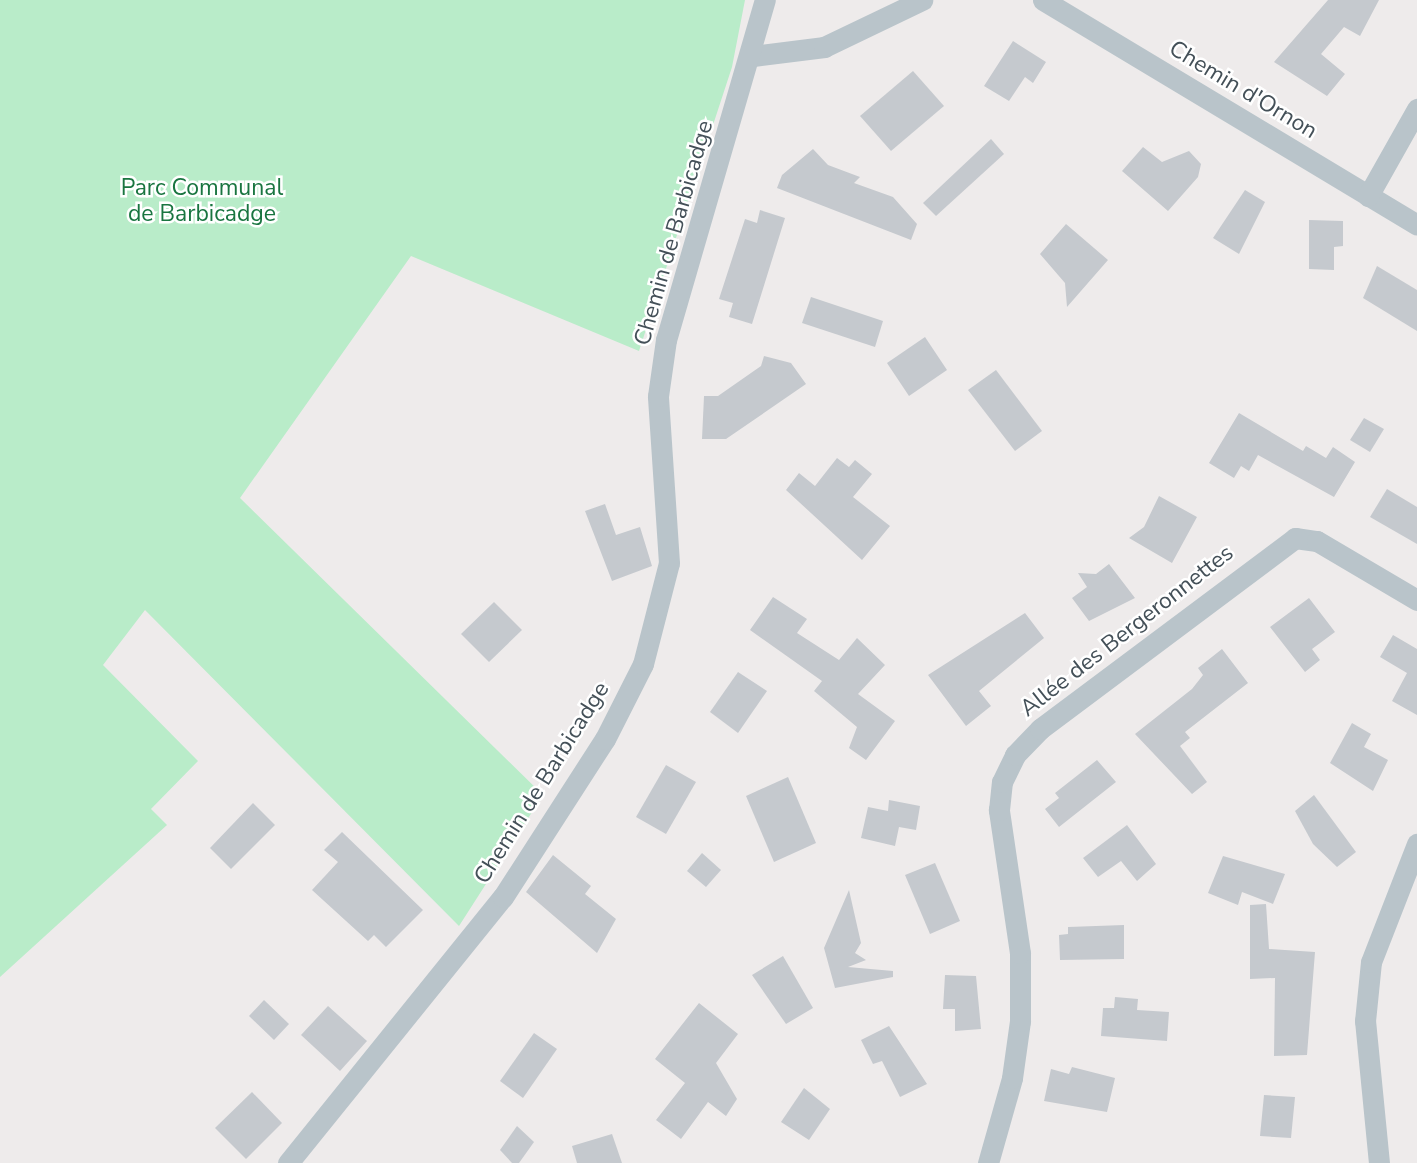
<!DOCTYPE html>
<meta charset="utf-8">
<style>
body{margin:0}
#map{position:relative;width:1417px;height:1163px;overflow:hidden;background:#eeebeb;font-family:"Nunito Sans",sans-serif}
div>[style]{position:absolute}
.green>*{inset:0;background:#b9ecc9}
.building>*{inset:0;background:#c5c9ce}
.minor>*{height:21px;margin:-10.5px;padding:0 10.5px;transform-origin:10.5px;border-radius:10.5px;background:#b9c4ca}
span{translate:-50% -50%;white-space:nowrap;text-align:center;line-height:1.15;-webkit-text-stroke:5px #fff;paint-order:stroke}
.street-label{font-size:23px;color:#445058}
.park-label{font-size:23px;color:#197540}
</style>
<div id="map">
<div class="green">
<i style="clip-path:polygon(0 0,745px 0,732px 67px,639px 351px,411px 256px,240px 498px,543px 795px,459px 926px,145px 610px,103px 665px,198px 761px,151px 809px,167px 825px,0 977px)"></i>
</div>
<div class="building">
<i style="clip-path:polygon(1328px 0,1379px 0,1360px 36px,1344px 27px,1321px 54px,1345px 74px,1327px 96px,1274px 62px)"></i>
<i style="clip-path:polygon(1013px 41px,1046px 62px,1033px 83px,1025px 77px,1009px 101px,984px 86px)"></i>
<i style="clip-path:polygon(913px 71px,944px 106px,891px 151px,860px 116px)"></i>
<i style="clip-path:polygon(991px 139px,1004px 154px,936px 216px,923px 203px)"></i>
<i style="clip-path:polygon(1143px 147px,1162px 162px,1189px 151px,1201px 164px,1198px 177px,1168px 211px,1122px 171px)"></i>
<i style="clip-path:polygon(813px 149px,828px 165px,860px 177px,854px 183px,893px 197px,917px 224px,911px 240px,777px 188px,782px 175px)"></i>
<i style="clip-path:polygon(1245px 190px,1265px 202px,1239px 254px,1213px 238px)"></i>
<i style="clip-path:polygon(760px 210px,785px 218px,752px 324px,729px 317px,733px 303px,719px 299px,745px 219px,757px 223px)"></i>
<i style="clip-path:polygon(1309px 220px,1343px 221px,1343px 246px,1334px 247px,1334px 270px,1309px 269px)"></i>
<i style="clip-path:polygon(1066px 224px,1108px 260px,1067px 307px,1065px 283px,1040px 254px)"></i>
<i style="clip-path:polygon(1377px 266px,1417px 290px,1417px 331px,1363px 298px)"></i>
<i style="clip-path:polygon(811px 297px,883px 321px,875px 347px,802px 323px)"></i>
<i style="clip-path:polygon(925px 337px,947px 370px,909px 396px,887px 363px)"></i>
<i style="clip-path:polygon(764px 356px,791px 363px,806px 384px,726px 439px,702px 439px,704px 396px,718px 396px,761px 366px)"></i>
<i style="clip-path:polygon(996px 370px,1042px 431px,1015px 451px,968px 390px)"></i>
<i style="clip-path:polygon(1239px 413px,1303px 451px,1306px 446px,1326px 458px,1333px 447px,1355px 462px,1334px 497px,1258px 455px,1249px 471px,1241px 466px,1234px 478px,1209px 463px)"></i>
<i style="clip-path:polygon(1364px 418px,1384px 429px,1370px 452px,1350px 440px)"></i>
<i style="clip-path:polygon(837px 458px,849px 467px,855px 460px,872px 474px,853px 497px,890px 526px,862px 560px,786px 490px,799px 473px,815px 486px)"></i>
<i style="clip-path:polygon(1387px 489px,1417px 507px,1417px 544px,1370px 517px)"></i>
<i style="clip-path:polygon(1159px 496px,1197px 517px,1172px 563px,1129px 538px,1144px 527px)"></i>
<i style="clip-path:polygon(605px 504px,616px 535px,640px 527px,652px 566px,612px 581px,585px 511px)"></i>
<i style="clip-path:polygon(1109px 564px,1135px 598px,1089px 621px,1072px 598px,1087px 587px,1078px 573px,1096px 574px)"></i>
<i style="clip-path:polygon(773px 597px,807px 619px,797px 633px,839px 660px,857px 638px,885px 665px,858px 694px,895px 721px,866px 760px,849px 748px,857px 727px,814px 691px,822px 681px,750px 630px)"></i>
<i style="clip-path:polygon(1309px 598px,1335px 632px,1312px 649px,1320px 660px,1305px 672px,1270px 627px)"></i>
<i style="clip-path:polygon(494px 602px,522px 630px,489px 662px,461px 634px)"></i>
<i style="clip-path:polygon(1025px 613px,1044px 638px,979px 691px,991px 706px,966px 726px,928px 675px)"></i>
<i style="clip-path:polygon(1393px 635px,1417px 649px,1417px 715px,1392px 701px,1407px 673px,1380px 657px)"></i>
<i style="clip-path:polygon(1222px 649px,1248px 683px,1185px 732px,1190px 738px,1180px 746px,1207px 782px,1192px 794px,1135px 734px,1192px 689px,1203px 675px,1198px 668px)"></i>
<i style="clip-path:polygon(738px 672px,767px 691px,738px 733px,710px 712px)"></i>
<i style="clip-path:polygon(1352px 723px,1371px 734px,1364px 747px,1388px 760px,1373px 791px,1330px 763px)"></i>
<i style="clip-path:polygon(1097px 760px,1116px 782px,1059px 827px,1045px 809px,1059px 798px,1055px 793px)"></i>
<i style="clip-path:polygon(666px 765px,696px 782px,666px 834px,636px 817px)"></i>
<i style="clip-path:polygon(788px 777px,816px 843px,774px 862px,746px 796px)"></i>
<i style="clip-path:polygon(1314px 795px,1356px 852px,1337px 867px,1313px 844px,1295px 811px)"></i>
<i style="clip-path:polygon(889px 800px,920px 806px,916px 830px,899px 827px,895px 846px,861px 838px,868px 807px,888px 811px)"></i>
<i style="clip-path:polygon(253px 803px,275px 825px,231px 869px,210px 848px)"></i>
<i style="clip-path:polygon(1127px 825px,1156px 864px,1137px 881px,1121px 861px,1098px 877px,1083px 858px)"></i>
<i style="clip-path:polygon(342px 832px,423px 910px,386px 947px,374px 935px,368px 941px,312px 890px,338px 862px,324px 850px)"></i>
<i style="clip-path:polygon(702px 853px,721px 870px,706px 887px,687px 871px)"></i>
<i style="clip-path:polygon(553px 855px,591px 886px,585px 894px,616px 919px,597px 953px,526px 892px)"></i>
<i style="clip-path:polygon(1223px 856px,1285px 874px,1273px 904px,1242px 892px,1238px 905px,1208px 893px)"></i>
<i style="clip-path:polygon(935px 863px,960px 921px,930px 934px,905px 875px)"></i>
<i style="clip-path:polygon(849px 890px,861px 943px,855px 953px,866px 960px,848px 967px,893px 971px,893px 977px,835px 988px,824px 948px)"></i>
<i style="clip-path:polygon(1266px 904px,1269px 949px,1315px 952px,1307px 1055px,1274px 1056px,1275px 978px,1250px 979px,1250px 905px)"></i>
<i style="clip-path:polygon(1124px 925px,1124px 959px,1060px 960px,1059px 935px,1068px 934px,1068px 927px)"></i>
<i style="clip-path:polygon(783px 956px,813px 1008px,786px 1024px,752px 975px)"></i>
<i style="clip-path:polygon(945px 975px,976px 976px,981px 1029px,955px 1031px,955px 1009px,943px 1009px)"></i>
<i style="clip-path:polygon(1115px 997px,1138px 999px,1137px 1010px,1169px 1012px,1167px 1041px,1101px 1036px,1103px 1008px,1114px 1008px)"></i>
<i style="clip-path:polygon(264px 1000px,289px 1024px,274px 1040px,249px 1016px)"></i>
<i style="clip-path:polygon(699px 1003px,738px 1034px,716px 1063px,737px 1099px,726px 1116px,708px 1102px,681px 1139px,656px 1120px,685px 1083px,655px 1059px)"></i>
<i style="clip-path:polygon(328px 1006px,367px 1041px,340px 1071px,301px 1035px)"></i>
<i style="clip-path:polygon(889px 1026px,927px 1084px,900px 1097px,882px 1061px,873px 1064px,861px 1040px)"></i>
<i style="clip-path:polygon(534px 1033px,557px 1049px,523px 1098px,500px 1081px)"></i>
<i style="clip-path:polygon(1072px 1067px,1115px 1078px,1107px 1112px,1044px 1101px,1051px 1069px,1069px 1074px)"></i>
<i style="clip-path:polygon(804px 1088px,830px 1109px,809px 1140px,781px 1122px)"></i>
<i style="clip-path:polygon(252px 1092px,282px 1123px,246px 1159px,215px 1128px)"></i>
<i style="clip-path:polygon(1264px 1095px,1295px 1097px,1291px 1138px,1260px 1136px)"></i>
<i style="clip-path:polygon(517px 1126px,534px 1142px,519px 1163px,512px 1163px,500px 1150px)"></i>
<i style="clip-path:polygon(612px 1134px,622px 1163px,577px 1163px,572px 1146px)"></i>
</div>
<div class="minor">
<i style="left:1043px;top:0;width:436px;rotate:31deg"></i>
<i style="left:753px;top:56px;width:72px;rotate:-7.2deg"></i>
<i style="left:824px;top:47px;width:109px;rotate:-25.6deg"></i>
<i style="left:1368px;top:196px;width:100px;rotate:-60.6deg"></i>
<i style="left:288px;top:1163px;width:342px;rotate:-51.1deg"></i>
<i style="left:503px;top:897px;width:188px;rotate:-57.2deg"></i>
<i style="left:605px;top:739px;width:84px;rotate:-63.1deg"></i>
<i style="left:643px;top:664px;width:104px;rotate:-75.6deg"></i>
<i style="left:669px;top:563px;width:167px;rotate:-93.8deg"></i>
<i style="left:658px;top:396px;width:57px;rotate:-81.9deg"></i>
<i style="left:666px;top:340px;width:354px;rotate:-73.8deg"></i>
<i style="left:988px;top:1163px;width:88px;rotate:-74.2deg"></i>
<i style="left:1012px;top:1078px;width:58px;rotate:-82deg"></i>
<i style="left:1020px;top:1021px;width:68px;rotate:-90deg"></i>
<i style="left:1020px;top:953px;width:145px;rotate:-98.4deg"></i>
<i style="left:999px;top:810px;width:28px;rotate:-84deg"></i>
<i style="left:1002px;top:782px;width:30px;rotate:-64deg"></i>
<i style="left:1015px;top:755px;width:36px;rotate:-46deg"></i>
<i style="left:1040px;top:729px;width:319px;rotate:-36.8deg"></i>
<i style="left:1295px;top:538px;width:22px;rotate:8deg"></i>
<i style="left:1317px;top:541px;width:116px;rotate:30.5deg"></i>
<i style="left:1379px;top:1163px;width:143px;rotate:-95.6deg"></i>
<i style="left:1365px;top:1021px;width:59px;rotate:-84.2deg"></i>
<i style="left:1371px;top:962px;width:127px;rotate:-68.7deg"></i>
</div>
<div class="street-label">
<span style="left:1243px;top:90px;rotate:31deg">Chemin d'Ornon</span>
<span style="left:674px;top:233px;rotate:-74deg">Chemin de Barbicadge</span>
<span style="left:1127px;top:631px;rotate:-38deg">Allée des Bergeronnettes</span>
<span style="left:542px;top:783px;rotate:-58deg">Chemin de Barbicadge</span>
</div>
<div class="park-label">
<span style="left:202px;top:201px">Parc Communal<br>de Barbicadge</span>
</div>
</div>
